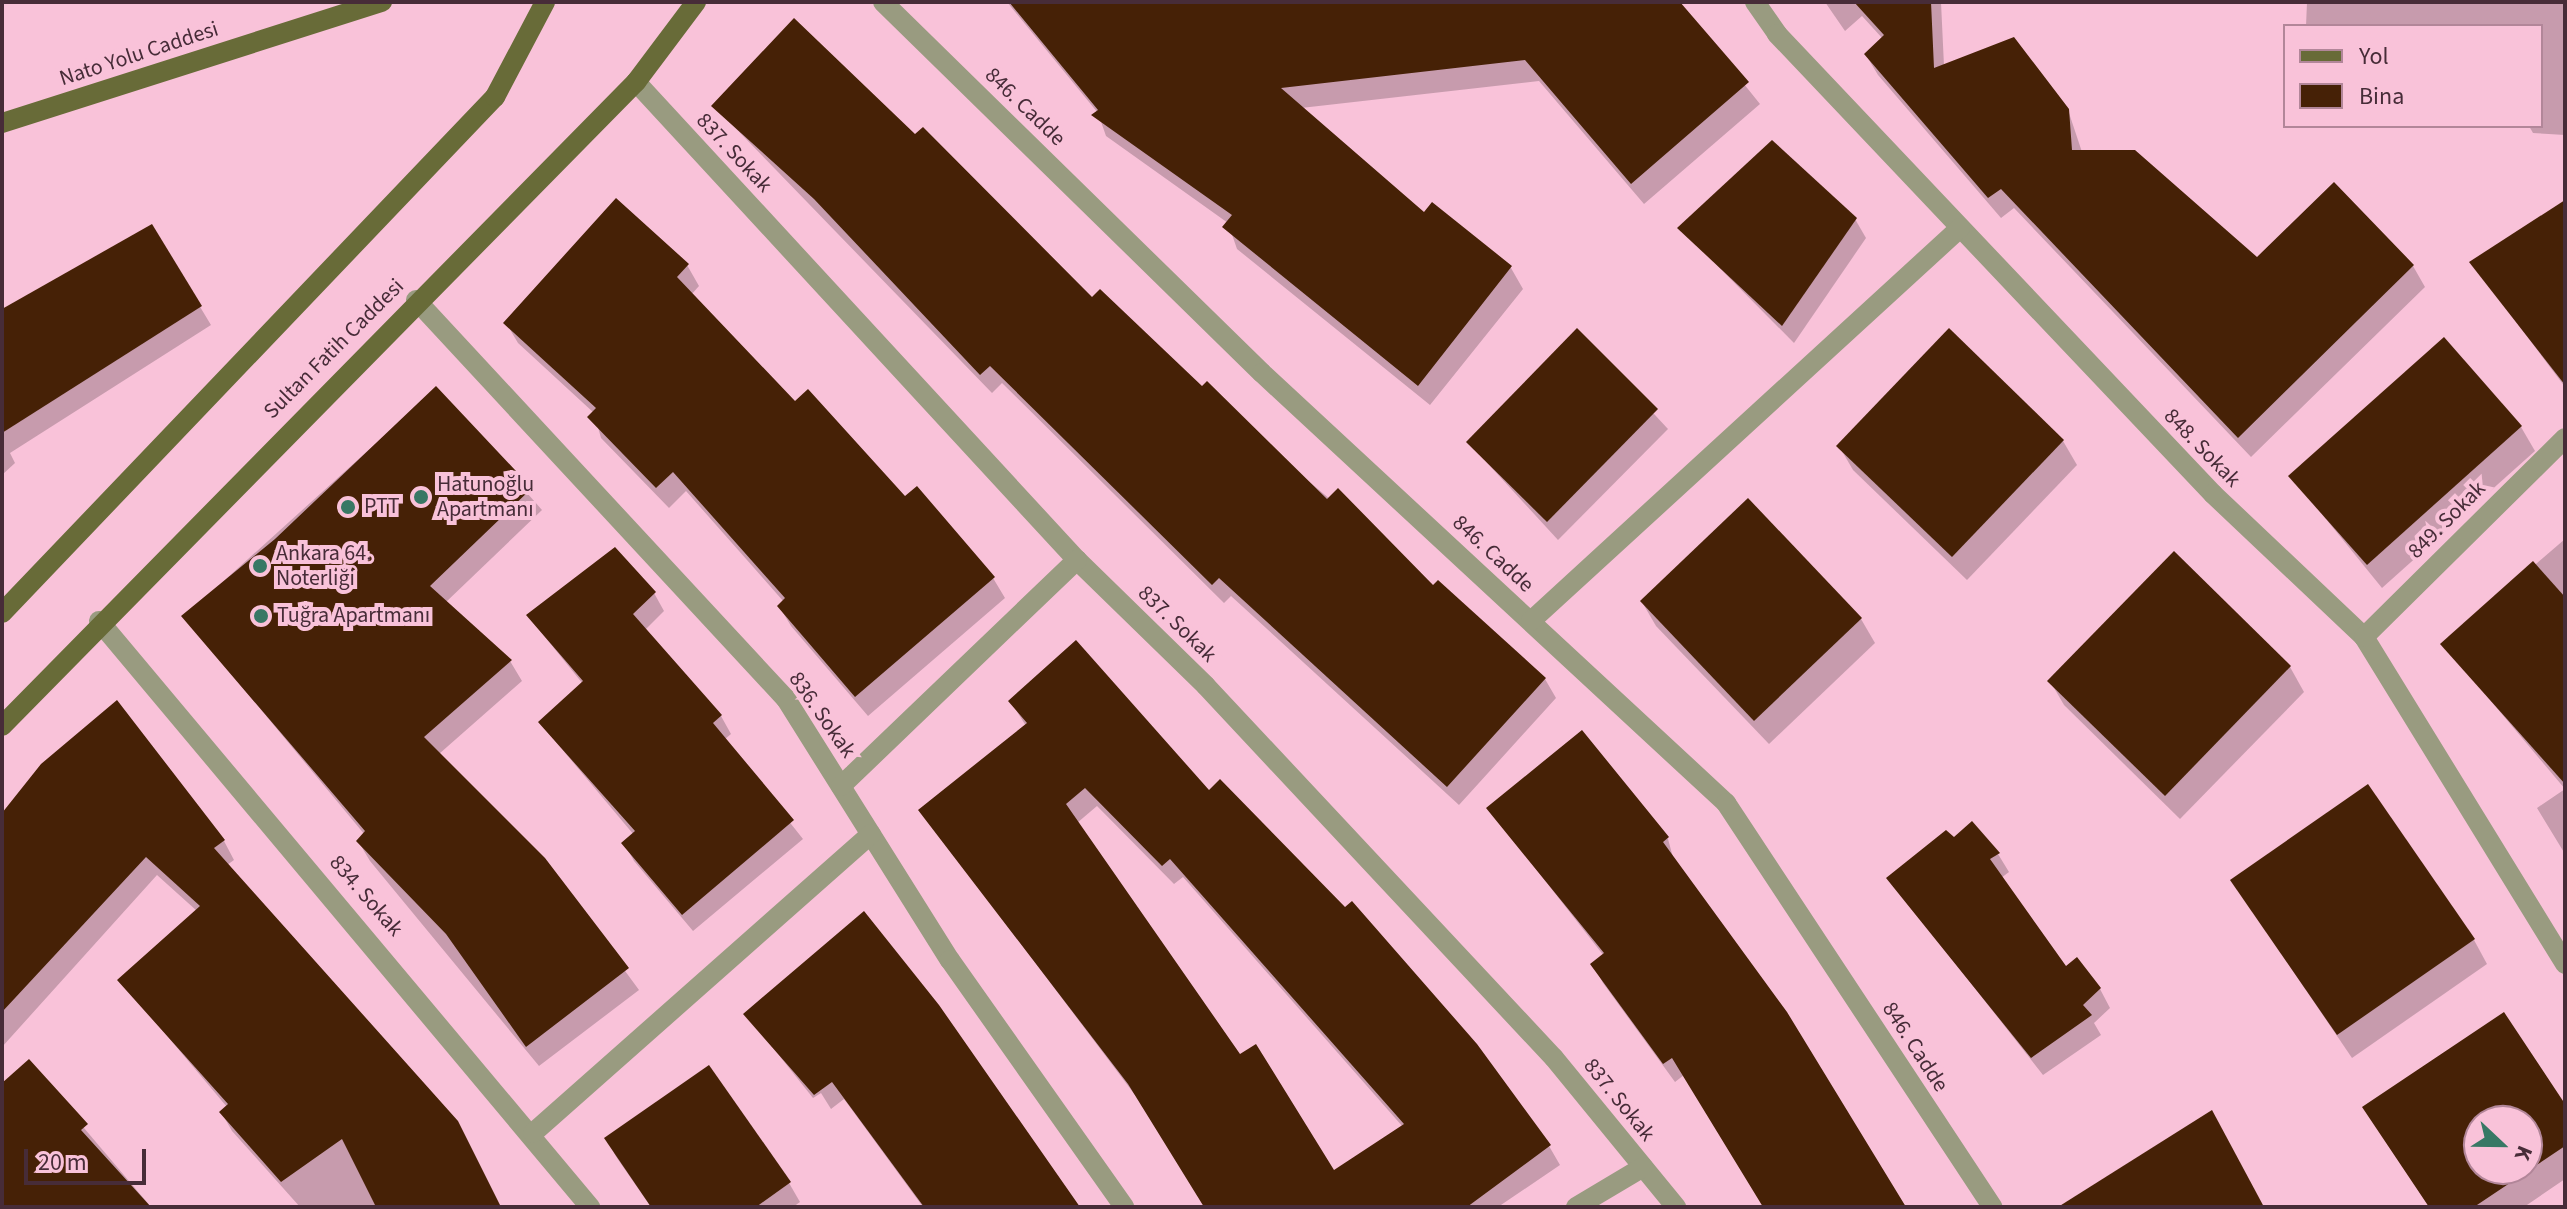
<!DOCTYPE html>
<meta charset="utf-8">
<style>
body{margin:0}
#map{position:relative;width:2567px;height:1209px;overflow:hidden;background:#f9c2d9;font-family:"Source Sans 3",sans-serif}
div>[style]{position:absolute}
.shadow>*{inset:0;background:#0003}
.building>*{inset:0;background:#462106}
.minor>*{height:20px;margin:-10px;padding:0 10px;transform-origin:10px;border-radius:10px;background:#999b80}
.major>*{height:20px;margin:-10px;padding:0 10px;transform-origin:10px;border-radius:10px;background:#686b38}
.dots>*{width:22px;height:22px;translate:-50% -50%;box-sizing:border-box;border:4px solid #f9c2d9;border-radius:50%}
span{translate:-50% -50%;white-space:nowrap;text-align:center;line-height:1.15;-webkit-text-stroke:8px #f9c2d9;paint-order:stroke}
.street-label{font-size:22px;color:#472c38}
.poi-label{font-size:22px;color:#472c38}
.left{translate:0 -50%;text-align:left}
.frame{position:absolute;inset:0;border:4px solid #472c38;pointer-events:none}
.legend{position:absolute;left:2283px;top:24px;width:260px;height:104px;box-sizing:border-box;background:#f9c2d9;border:2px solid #b28699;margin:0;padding:10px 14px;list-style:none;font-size:24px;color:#472c38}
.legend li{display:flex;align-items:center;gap:16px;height:40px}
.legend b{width:40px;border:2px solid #b28699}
.north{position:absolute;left:2463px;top:1105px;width:80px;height:80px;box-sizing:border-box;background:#f9c2d9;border:2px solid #b28699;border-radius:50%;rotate:112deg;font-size:22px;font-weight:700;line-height:32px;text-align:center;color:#472c38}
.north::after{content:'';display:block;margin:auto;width:28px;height:36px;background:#387865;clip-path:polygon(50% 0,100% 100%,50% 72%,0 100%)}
.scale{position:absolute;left:24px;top:1149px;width:122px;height:36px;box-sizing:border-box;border:4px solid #472c38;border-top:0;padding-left:10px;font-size:24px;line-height:28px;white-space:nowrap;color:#472c38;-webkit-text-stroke:6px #f9c2d9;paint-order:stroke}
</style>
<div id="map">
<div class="shadow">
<i style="clip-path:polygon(1007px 2px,1678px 2px,1760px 104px,1644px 204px,1539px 81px,1301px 108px,1424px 214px,1432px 205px,1511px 268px,1523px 289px,1430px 405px,1237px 249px,1228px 223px,1106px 136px,1098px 113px)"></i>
<i style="clip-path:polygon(1825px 2px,1941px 2px,1944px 66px,2068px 110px,2082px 152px,2257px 259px,2413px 266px,2425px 287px,2251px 457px,2014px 208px,2001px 218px,1878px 75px,1866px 55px,1883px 39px,1862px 16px,1845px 31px)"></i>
<i style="clip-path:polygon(2307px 2px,2565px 2px,2565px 135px,2533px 133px,2529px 126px,2541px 126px,2541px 26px,2306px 26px)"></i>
<i style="clip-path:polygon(714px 106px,1092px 300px,1545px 679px,1556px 698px,1459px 805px,1231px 596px,1224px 603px,1002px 383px,992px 393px)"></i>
<i style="clip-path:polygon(2565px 202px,2565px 387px,2472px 263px)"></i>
<i style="clip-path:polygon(1855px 219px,1866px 238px,1794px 343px,1680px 228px)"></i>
<i style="clip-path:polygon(152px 227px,211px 325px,10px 453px,15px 463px,2px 475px,2px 311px)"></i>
<i style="clip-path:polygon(687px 265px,699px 286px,691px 295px,795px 404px,993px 578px,1005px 598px,868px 716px,791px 626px,779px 606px,784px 602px,686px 491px,669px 508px,601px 438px,594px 413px,518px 343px,506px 323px)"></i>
<i style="clip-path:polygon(1577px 331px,1668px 429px,1558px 540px,1468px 442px)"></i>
<i style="clip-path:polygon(436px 389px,542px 510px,445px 603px,510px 661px,522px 681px,439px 754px,543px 859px,639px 990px,539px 1066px,370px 861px,358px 841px,365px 835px,184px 617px)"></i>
<i style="clip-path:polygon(2521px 427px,2535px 451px,2382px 588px,2291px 476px)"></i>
<i style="clip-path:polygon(2063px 441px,2077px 465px,1967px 580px,1853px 470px,1839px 446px)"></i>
<i style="clip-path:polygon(2565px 539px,2565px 854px,2537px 808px,2565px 789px,2443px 644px)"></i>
<i style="clip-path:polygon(2174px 554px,2290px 667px,2304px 692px,2180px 819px,2064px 705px,2050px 681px)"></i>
<i style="clip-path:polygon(654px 593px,664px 611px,645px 630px,721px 716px,731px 734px,724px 740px,803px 839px,693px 931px,634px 861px,624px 843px,634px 835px,540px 723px,583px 684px,528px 616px)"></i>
<i style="clip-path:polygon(1642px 602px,1861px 619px,1875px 643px,1769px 744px,1656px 626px)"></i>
<i style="clip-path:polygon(evenodd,1011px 702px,1549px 1146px,1560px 1165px,1498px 1207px,1206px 1207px,1141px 1103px,920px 810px,1026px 726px,1011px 702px,1097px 806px,1174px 884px,1183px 877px,1403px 1127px,1333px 1173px,1239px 1057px,1077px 823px,1097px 806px)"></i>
<i style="clip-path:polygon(117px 703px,224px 841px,234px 860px,227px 865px,500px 1207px,300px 1207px,232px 1131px,221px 1112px,227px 1107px,120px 980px,197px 911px,157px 875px,2px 1047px,2px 814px)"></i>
<i style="clip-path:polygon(1582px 733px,1668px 839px,1674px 861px,1906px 1207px,1765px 1207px,1684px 1075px,1675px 1082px,1603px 983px,1593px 964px,1604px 956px,1489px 809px)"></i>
<i style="clip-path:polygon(1998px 854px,2009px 872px,2001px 878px,2066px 969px,2100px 989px,2110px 1008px,2094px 1023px,2101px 1035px,2043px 1075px,1889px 879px)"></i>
<i style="clip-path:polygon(2232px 881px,2474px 940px,2487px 964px,2352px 1058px)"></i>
<i style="clip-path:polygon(746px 1014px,1078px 1207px,923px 1207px,844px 1099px,831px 1109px,821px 1093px,813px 1098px)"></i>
<i style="clip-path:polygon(28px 1062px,151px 1207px,2px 1207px,2px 1086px)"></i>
<i style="clip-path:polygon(709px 1067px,789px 1183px,800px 1202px,793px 1207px,651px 1207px,617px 1158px,606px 1139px)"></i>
<i style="clip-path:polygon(evenodd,2365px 1107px,2565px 1108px,2565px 1179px,2524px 1207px,2429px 1207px,2365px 1107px,2479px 1121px,2527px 1121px,2527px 1169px,2479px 1169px,2479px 1121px)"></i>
</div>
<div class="building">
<i style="clip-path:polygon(1009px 2px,1680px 2px,1749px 82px,1631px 184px,1525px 60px,1281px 88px,1424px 212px,1432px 202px,1512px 266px,1418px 386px,1222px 227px,1232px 215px,1091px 115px,1098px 110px)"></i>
<i style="clip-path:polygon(1854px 2px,1931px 2px,1934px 68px,2014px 37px,2069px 109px,2072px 150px,2135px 150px,2257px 257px,2334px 182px,2414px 265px,2238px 438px,2001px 189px,1988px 198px,1864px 54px,1884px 35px)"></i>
<i style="clip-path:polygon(794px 18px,915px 134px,923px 127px,1092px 297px,1100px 289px,1202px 386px,1207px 381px,1327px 499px,1338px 488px,1433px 585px,1438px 580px,1546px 678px,1447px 787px,1219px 578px,1212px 585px,990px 366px,980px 375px,814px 199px,711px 106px)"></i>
<i style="clip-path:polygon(1772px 140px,1857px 218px,1782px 326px,1677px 228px)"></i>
<i style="clip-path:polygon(616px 198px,689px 264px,677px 277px,795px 401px,808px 389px,905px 496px,917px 486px,995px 577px,855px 697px,777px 606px,785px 598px,673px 472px,656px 488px,587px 417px,596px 408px,503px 323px)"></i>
<i style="clip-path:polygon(2565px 200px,2565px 385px,2469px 262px)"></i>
<i style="clip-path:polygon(152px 224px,202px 306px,2px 433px,2px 309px)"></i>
<i style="clip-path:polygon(1577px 328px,1658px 409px,1547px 522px,1466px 442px)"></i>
<i style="clip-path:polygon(1949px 328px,2064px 440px,1952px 557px,1836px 446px)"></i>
<i style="clip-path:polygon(2444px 337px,2522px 426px,2367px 565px,2288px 476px)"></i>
<i style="clip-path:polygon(436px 386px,532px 488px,430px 586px,512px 660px,424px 737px,545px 858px,629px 968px,526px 1047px,446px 934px,356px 841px,365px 831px,181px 616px,275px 539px)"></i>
<i style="clip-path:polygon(1748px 498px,1862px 618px,1754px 721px,1640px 601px)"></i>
<i style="clip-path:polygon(615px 547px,656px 592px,633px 614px,722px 715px,713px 723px,794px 820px,682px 915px,621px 843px,635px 831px,538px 722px,583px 681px,526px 615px)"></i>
<i style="clip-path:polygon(2174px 551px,2291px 666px,2165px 796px,2047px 681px)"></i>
<i style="clip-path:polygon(2533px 561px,2565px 597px,2565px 784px,2440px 644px)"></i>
<i style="clip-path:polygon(evenodd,1076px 640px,1209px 790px,1220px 779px,1345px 907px,1352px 901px,1477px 1044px,1551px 1145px,1467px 1207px,1204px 1207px,1128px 1084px,918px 810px,1027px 723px,1008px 701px,1076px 640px,1085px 788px,1162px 866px,1170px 859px,1404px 1124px,1334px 1170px,1256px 1044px,1240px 1054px,1066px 804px,1085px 788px)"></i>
<i style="clip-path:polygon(117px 700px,225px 840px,214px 848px,458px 1121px,501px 1207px,376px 1207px,342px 1139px,281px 1182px,219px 1112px,228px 1104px,117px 980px,200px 906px,146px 857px,2px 1012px,2px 813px,41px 764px)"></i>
<i style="clip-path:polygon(1582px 730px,1669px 837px,1663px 842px,1787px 1012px,1906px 1207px,1763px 1207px,1672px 1058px,1663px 1064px,1590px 964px,1604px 953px,1486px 808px)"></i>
<i style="clip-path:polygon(2368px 784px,2475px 939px,2337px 1035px,2230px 880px)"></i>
<i style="clip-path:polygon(1972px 821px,2000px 853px,1990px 859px,2066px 966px,2077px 957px,2101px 988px,2083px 1005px,2092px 1015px,2031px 1058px,1886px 878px,1946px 830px,1954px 837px)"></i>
<i style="clip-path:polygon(864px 911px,939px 1005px,1080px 1207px,924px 1207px,832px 1082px,814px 1095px,743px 1014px)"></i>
<i style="clip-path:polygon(evenodd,2504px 1012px,2565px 1104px,2565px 1146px,2474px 1207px,2429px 1207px,2362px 1107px,2504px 1012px,2479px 1121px,2527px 1121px,2527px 1169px,2479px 1169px,2479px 1121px)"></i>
<i style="clip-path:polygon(29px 1059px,88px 1124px,81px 1130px,151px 1207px,2px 1207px,2px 1083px)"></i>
<i style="clip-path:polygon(709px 1065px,791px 1182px,756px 1207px,651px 1207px,604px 1138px)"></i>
<i style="clip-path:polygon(2212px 1110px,2264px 1207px,2058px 1207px)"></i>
</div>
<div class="minor">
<i style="left:883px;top:2px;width:530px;rotate:44.39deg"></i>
<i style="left:1262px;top:373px;width:633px;rotate:42.82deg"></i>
<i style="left:1726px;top:803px;width:484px;rotate:56.6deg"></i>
<i style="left:1755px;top:2px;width:39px;rotate:55deg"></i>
<i style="left:1777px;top:34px;width:634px;rotate:46.53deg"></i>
<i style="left:2213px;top:494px;width:208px;rotate:43.4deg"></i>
<i style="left:2364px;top:637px;width:384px;rotate:58.4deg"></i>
<i style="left:636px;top:82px;width:650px;rotate:47.31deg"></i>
<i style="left:1077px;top:560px;width:180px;rotate:44.3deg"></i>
<i style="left:1206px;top:686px;width:509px;rotate:46.91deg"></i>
<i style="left:1554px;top:1058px;width:193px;rotate:50.7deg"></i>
<i style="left:416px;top:300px;width:544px;rotate:47.16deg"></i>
<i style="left:786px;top:699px;width:308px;rotate:57.9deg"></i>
<i style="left:950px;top:960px;width:302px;rotate:54.8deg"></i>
<i style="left:99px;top:621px;width:765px;rotate:50.04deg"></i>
<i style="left:1531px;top:621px;width:582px;rotate:-42.49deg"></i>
<i style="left:2364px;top:637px;width:283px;rotate:-44.7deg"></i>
<i style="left:841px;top:786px;width:327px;rotate:-43.8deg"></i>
<i style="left:533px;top:1133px;width:451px;rotate:-41.5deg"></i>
<i style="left:1576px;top:1207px;width:78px;rotate:-30.8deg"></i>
</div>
<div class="major">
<i style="left:2px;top:123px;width:399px;rotate:-17.7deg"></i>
<i style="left:2px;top:613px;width:714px;rotate:-46.31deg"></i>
<i style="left:495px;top:97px;width:107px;rotate:-62.2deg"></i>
<i style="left:2px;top:726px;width:904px;rotate:-45.45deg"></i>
<i style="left:636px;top:82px;width:100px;rotate:-53.1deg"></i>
</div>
<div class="dots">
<i style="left:421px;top:497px;background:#387865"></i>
<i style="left:348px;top:507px;background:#387865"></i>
<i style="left:260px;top:566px;background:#387865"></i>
<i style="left:261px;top:616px;background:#387865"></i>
</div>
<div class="street-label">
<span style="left:139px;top:54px;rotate:-18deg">Nato Yolu Caddesi</span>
<span style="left:1025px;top:107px;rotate:44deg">846. Cadde</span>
<span style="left:734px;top:153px;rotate:47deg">837. Sokak</span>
<span style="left:334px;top:349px;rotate:-45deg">Sultan Fatih Caddesi</span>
<span style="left:2202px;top:448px;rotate:46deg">848. Sokak</span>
<span style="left:2447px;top:520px;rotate:-45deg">849. Sokak</span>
<span style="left:1493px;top:554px;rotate:43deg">846. Cadde</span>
<span style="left:1177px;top:624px;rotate:44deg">837. Sokak</span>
<span style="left:822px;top:715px;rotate:55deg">836. Sokak</span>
<span style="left:366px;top:896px;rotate:49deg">834. Sokak</span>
<span style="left:1915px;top:1047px;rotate:57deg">846. Cadde</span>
<span style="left:1619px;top:1100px;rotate:51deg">837. Sokak</span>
</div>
<div class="poi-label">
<span class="left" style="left:437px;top:497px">Hatunoğlu<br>Apartmanı</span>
<span class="left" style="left:364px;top:507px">PTT</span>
<span class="left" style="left:276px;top:566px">Ankara 64.<br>Noterliği</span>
<span class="left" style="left:277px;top:616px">Tuğra Apartmanı</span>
</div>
<div class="frame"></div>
<ul class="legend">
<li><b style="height:10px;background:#686b38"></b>Yol</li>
<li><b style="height:22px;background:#462106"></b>Bina</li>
</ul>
<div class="north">K</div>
<div class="scale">20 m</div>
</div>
